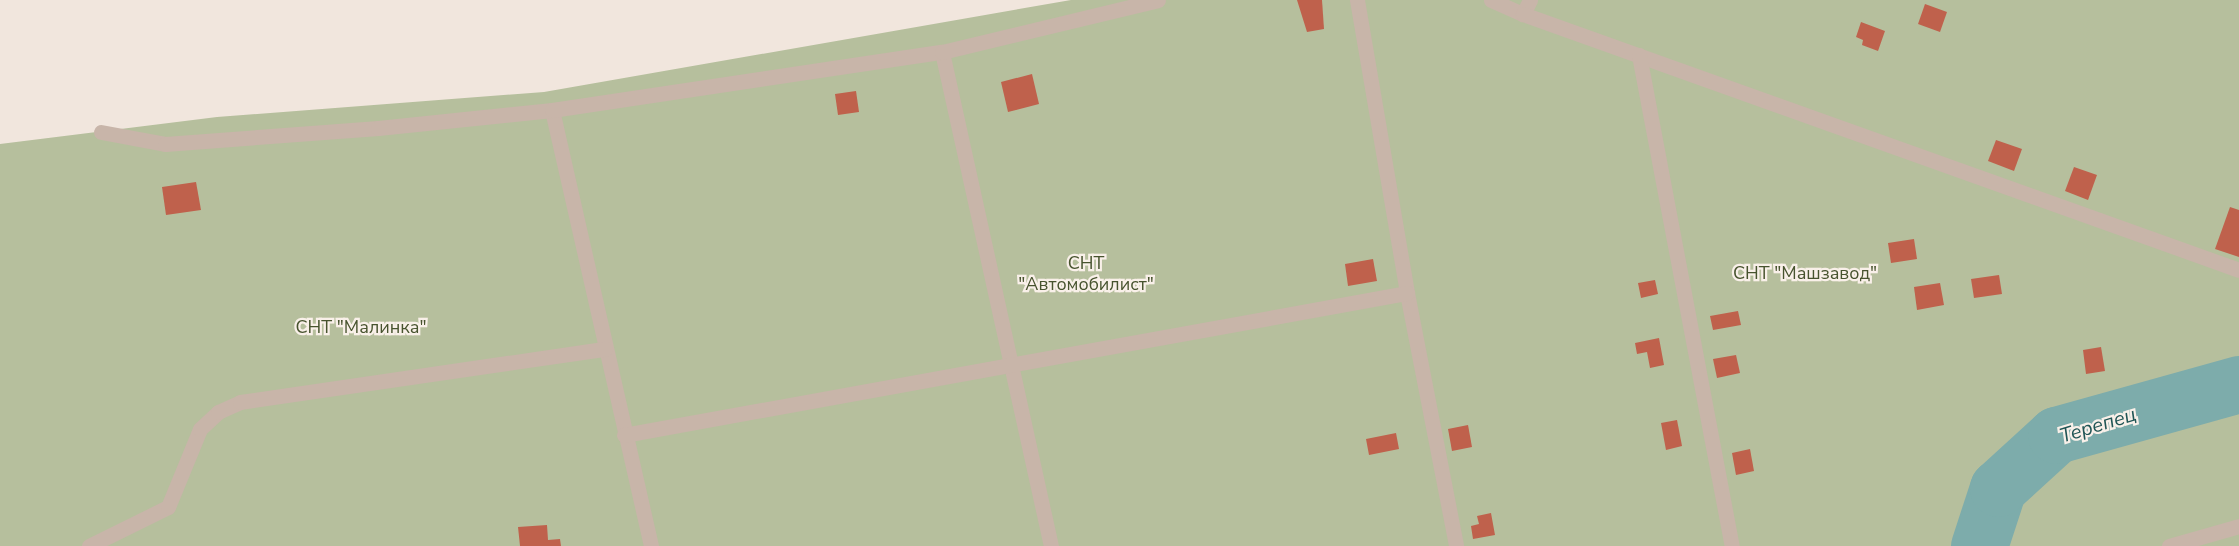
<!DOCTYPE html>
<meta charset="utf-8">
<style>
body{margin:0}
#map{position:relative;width:2239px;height:546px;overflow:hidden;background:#f1e6dd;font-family:"Nunito Sans",sans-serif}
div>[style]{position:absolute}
.green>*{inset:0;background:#b6bf9d}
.river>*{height:57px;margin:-28.5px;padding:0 28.5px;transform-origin:28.5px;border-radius:28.5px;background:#7dacab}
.building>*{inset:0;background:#bf614c}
.minor>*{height:15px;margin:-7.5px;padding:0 7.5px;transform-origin:7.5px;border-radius:7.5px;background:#c8b5a9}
span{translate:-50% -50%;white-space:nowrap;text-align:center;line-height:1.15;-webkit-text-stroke:4.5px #f9f0e9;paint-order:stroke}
.park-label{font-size:18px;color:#47532e}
.water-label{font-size:20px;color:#205555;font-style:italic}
</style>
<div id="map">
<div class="green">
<i style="clip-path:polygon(1071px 0,2239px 0,2239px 546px,0 546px,0 144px,217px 117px,544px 92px)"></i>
</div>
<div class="river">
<i style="left:1979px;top:546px;width:61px;rotate:-71.9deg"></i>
<i style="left:1998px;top:488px;width:79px;rotate:-42.4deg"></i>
<i style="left:2056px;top:435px;width:190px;rotate:-15.6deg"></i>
</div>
<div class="building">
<i style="clip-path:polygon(1297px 0,1322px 0,1324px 29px,1307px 32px)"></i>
<i style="clip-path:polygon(1925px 4px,1947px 12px,1940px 32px,1918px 24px)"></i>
<i style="clip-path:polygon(1861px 22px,1885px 31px,1878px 51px,1862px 45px,1863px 40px,1856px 37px)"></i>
<i style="clip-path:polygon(1032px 74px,1039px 104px,1008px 112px,1001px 82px)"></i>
<i style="clip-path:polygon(856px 91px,859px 112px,838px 115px,835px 94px)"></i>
<i style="clip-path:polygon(1996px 140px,2022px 149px,2014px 171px,1988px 161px)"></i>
<i style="clip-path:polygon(2074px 167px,2097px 175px,2088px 200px,2065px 191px)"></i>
<i style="clip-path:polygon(196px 182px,201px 210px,166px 215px,162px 187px)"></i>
<i style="clip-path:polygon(2230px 207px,2239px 210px,2239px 257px,2215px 249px)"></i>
<i style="clip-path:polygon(1914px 239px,1917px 259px,1891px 263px,1888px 243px)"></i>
<i style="clip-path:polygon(1373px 259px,1377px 281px,1348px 286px,1345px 264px)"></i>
<i style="clip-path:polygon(1999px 275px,2002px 294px,1974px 298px,1971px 279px)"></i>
<i style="clip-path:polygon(1655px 280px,1658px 294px,1641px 298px,1638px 283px)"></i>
<i style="clip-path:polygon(1940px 283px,1944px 305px,1917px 310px,1914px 287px)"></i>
<i style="clip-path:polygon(1738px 311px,1741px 325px,1713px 330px,1710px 316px)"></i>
<i style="clip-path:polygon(1659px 338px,1664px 365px,1650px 368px,1647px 352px,1637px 354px,1635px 343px)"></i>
<i style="clip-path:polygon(2101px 347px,2105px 371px,2086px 374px,2083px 350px)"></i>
<i style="clip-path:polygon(1736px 355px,1740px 373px,1717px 378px,1713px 359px)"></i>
<i style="clip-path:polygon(1677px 420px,1682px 446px,1666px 450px,1661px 423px)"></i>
<i style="clip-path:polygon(1468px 425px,1472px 447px,1452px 451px,1448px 429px)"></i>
<i style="clip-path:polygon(1396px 433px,1399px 449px,1369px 455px,1366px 439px)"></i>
<i style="clip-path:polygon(1750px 449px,1754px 471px,1736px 475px,1732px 453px)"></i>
<i style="clip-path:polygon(1491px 513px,1495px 535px,1473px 539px,1471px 526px,1479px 524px,1477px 516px)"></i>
<i style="clip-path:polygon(547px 525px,548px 540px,560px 539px,561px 546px,520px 546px,518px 527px)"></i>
</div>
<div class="minor">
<i style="left:1357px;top:0;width:297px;rotate:80.3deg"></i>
<i style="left:1407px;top:293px;width:258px;rotate:79deg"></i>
<i style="left:1491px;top:0;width:35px;rotate:24deg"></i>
<i style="left:1530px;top:0;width:16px;rotate:117deg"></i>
<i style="left:1523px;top:14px;width:760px;rotate:19.67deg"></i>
<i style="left:942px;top:52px;width:506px;rotate:77.56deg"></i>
<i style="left:1639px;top:55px;width:500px;rotate:79.3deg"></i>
<i style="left:552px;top:110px;width:447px;rotate:77.2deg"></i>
<i style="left:101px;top:132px;width:65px;rotate:10.6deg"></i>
<i style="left:165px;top:144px;width:214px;rotate:-4.3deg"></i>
<i style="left:378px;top:128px;width:175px;rotate:-5.9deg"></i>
<i style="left:552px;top:110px;width:394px;rotate:-8.5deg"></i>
<i style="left:942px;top:52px;width:222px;rotate:-13.5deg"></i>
<i style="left:624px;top:435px;width:796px;rotate:-10.28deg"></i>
<i style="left:89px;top:546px;width:88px;rotate:-26.3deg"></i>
<i style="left:168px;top:507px;width:84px;rotate:-67.7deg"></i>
<i style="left:200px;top:429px;width:25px;rotate:-43deg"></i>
<i style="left:218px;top:412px;width:24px;rotate:-24deg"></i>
<i style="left:240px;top:402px;width:369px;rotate:-8.3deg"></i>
<i style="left:2169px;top:546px;width:73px;rotate:-15.9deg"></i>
</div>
<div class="park-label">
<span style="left:1086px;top:274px">СНТ<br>"Автомобилист"</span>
<span style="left:1805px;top:273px">СНТ "Машзавод"</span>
<span style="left:361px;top:327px">СНТ "Малинка"</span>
</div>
<div class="water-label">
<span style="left:2098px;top:425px;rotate:-17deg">Терепец</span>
</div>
</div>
